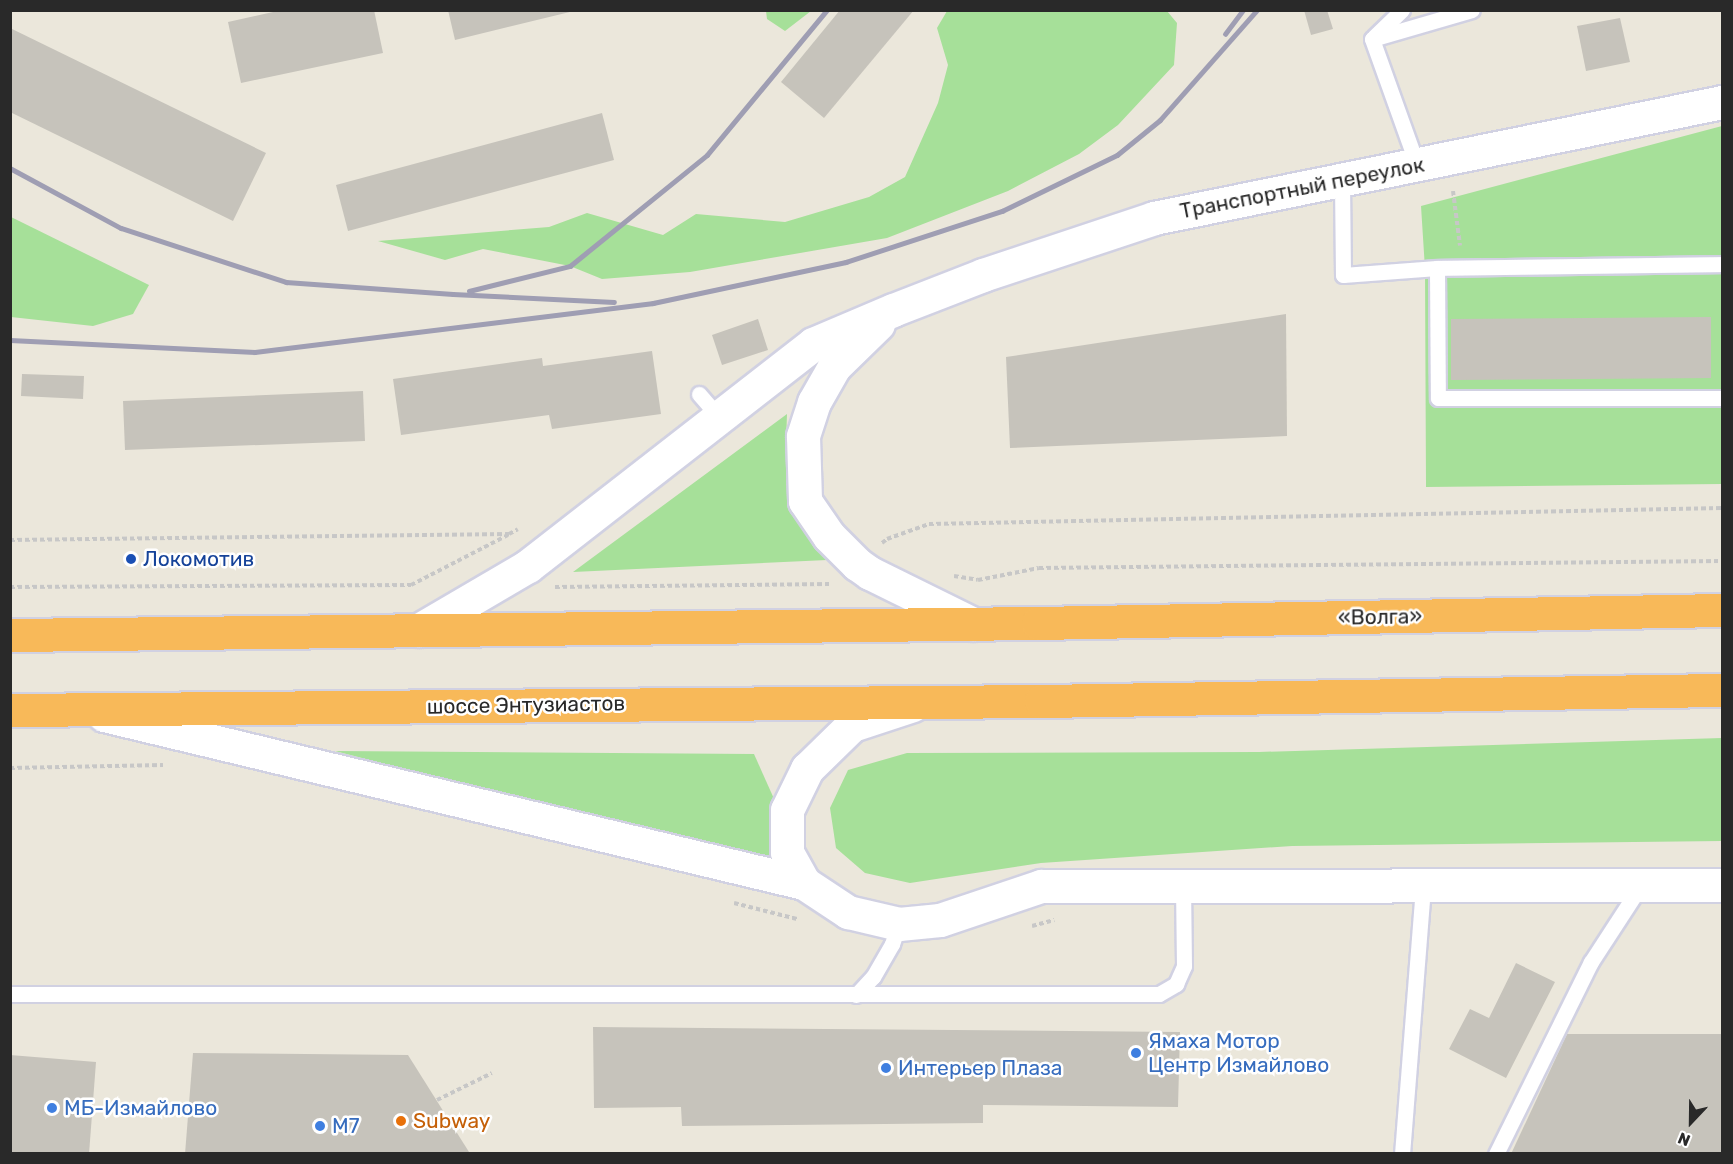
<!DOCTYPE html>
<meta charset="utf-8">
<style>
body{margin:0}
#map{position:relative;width:1733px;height:1164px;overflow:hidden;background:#ebe7db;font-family:Rubik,sans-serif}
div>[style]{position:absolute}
.green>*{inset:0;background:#a6e099}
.building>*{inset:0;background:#c6c3bb}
.path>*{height:4px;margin-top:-2px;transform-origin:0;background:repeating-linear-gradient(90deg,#c7c7c7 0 4.5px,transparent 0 7.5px)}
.roads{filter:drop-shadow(2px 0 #d1d1e2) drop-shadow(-2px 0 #d1d1e2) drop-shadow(0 2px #d1d1e2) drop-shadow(0 -2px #d1d1e2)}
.lane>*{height:15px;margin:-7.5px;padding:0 7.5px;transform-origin:7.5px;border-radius:7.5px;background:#fff}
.secondary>*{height:33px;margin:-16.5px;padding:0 16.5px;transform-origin:16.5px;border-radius:16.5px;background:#fff}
.highway>*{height:33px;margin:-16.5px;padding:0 16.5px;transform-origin:16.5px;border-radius:16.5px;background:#f8b959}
.rail>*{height:4.5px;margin:-2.25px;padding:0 2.25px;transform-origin:2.25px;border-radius:2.25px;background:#9f9eb3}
.dots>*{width:16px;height:16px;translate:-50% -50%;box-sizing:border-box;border:3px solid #fff;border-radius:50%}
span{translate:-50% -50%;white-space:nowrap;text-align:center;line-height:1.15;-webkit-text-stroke:5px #fff;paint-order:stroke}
.street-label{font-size:21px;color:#292929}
.transit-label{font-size:21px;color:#164399}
.left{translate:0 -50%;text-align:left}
.shop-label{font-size:21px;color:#366cbe}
.food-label{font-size:21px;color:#c56008}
.frame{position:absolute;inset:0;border:12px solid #292929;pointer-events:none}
.north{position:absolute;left:1661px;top:1092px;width:60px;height:60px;-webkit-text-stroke:4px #fff;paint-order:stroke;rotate:202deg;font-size:16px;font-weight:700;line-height:24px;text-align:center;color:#292929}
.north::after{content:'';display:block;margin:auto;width:21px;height:27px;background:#292929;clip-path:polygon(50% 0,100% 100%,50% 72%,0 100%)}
</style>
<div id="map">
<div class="green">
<i style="clip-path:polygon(766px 11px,766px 10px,811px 11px,785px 31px,767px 19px)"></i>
<i style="clip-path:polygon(947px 11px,1167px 11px,1177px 23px,1174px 65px,1118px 125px,1079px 154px,1008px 191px,887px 238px,690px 272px,602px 279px,570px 266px,483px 249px,445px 260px,378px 241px,549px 227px,587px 213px,663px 235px,696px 214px,785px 222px,869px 197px,905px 177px,938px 103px,948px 65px,937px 28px)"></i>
<i style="clip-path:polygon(1722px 126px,1722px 484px,1426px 487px,1425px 269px,1421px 206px)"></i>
<i style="clip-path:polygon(11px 217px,149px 285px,133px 314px,93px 326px,11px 317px)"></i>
<i style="clip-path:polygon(787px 414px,786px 443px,795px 507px,827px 560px,573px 572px)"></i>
<i style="clip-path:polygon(1722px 738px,1722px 841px,1292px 846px,1041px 863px,910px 883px,865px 873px,836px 848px,830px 808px,848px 770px,907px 753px,1259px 752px)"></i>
<i style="clip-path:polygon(335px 751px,754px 754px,775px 801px,769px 863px)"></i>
</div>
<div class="building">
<i style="clip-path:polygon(282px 10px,374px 10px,383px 53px,241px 83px,228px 22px)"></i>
<i style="clip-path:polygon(448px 10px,574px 10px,574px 11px,455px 40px)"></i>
<i style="clip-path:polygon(840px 10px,914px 10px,824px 118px,781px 82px)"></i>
<i style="clip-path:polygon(1304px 10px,1327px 10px,1333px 29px,1311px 35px)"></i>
<i style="clip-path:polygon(1620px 18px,1630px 62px,1586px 71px,1577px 26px)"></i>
<i style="clip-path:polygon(10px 28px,266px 153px,233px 221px,10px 112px)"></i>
<i style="clip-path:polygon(602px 113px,614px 160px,348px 231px,336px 185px)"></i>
<i style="clip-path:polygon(1286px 314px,1287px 436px,1010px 448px,1006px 357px)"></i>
<i style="clip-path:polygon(1711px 317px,1711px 378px,1451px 380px,1451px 319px)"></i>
<i style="clip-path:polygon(758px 319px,768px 350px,722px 365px,712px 335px)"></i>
<i style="clip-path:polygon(652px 351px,661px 414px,552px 429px,549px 415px,401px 435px,393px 379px,542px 358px,543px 366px)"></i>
<i style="clip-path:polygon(22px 374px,84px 376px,83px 399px,21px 396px)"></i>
<i style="clip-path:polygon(363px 391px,365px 441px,125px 450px,123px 401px)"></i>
<i style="clip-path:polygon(1516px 963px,1555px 982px,1506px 1078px,1449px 1049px,1470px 1009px,1489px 1018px)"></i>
<i style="clip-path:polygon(593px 1027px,1180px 1032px,1178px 1107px,983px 1105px,983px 1123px,682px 1126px,681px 1107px,594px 1108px)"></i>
<i style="clip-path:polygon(1567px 1034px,1722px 1034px,1722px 1154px,1511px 1154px)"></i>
<i style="clip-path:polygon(193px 1053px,408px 1055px,469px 1152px,185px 1154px)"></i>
<i style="clip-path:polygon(10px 1055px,96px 1062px,89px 1154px,10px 1154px)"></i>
</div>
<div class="path">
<i style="left:1453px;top:191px;width:55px;rotate:82.7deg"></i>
<i style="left:10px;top:540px;width:499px;rotate:-0.7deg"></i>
<i style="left:509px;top:534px;width:10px;rotate:-29deg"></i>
<i style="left:882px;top:543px;width:6px;rotate:-39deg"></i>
<i style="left:887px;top:539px;width:45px;rotate:-19.7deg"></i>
<i style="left:929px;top:524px;width:793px;rotate:-1.16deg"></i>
<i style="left:954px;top:576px;width:24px;rotate:9deg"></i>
<i style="left:978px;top:580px;width:62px;rotate:-11.1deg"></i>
<i style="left:1039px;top:568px;width:683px;rotate:-0.59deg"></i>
<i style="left:10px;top:587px;width:401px;rotate:-0.3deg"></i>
<i style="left:411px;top:585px;width:109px;rotate:-27.3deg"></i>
<i style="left:555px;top:587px;width:275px;rotate:-0.6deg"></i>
<i style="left:10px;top:768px;width:153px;rotate:-1.1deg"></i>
<i style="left:734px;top:903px;width:65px;rotate:14.3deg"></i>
<i style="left:1032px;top:926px;width:23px;rotate:-15deg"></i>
<i style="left:437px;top:1100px;width:61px;rotate:-26.1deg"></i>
</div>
<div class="roads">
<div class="lane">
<i style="left:1374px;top:37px;width:39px;rotate:-44deg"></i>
<i style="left:1372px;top:39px;width:134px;rotate:70.3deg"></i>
<i style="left:1372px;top:39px;width:104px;rotate:-16.2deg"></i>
<i style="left:1342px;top:181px;width:94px;rotate:89.4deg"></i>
<i style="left:1343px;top:275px;width:94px;rotate:-4.3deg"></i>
<i style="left:1722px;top:264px;width:285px;rotate:179.2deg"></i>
<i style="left:1437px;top:268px;width:130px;rotate:89.6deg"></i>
<i style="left:1438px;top:398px;width:284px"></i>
<i style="left:699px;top:394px;width:29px;rotate:49deg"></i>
<i style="left:10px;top:994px;width:1149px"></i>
<i style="left:1159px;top:994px;width:20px;rotate:-30deg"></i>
<i style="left:1176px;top:984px;width:20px;rotate:-66deg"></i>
<i style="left:1184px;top:966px;width:79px;rotate:-90.7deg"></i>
<i style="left:856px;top:995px;width:25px;rotate:-47deg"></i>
<i style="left:873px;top:977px;width:38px;rotate:-60deg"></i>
<i style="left:892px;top:944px;width:21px;rotate:-71deg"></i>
<i style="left:1402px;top:1154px;width:270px;rotate:-85.5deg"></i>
<i style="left:1496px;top:1154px;width:214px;rotate:-63.7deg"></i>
<i style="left:1591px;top:962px;width:92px;rotate:-57deg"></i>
</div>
<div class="secondary">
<i style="left:878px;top:324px;width:62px;rotate:135.7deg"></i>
<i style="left:834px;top:367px;width:40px;rotate:119.7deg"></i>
<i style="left:814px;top:402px;width:36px;rotate:108deg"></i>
<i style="left:803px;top:436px;width:65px;rotate:88.2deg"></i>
<i style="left:805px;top:501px;width:42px;rotate:55.6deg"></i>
<i style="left:829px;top:536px;width:40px;rotate:45deg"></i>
<i style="left:857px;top:564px;width:16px;rotate:35deg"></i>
<i style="left:870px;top:573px;width:115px;rotate:26.3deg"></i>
<i style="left:419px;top:630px;width:126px;rotate:-30.4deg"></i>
<i style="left:528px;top:566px;width:361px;rotate:-37.9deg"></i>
<i style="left:813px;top:344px;width:87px;rotate:-23deg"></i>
<i style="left:893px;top:310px;width:97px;rotate:-21.3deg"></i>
<i style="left:983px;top:275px;width:180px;rotate:-18.4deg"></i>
<i style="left:1154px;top:218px;width:580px;rotate:-11.54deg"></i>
<i style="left:104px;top:715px;width:720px;rotate:13.5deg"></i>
<i style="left:804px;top:883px;width:53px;rotate:33.4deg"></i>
<i style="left:848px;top:912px;width:52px;rotate:13.2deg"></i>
<i style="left:899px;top:924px;width:41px;rotate:-5.6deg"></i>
<i style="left:940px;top:920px;width:107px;rotate:-18.6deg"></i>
<i style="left:1041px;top:886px;width:681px;rotate:-0.08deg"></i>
<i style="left:804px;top:883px;width:35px;rotate:-119deg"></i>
<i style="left:787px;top:852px;width:42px;rotate:-90deg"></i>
<i style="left:787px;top:810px;width:46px;rotate:-64deg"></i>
<i style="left:807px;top:769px;width:63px;rotate:-44.4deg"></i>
<i style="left:852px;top:725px;width:64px;rotate:-18.2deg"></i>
</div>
<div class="highway">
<i style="left:10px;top:635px;width:1028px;rotate:-0.67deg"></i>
<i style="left:1038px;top:623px;width:684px;rotate:-1.09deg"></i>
<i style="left:10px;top:710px;width:1031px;rotate:-0.5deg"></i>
<i style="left:1041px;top:701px;width:681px;rotate:-0.93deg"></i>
</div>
</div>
<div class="rail">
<i style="left:1225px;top:34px;width:30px;rotate:-53deg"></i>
<i style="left:10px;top:168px;width:126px;rotate:28.4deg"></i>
<i style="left:121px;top:228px;width:174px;rotate:18.1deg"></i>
<i style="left:286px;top:282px;width:167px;rotate:4.1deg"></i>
<i style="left:453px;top:294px;width:161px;rotate:2.8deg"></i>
<i style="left:469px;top:291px;width:104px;rotate:-13.9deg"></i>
<i style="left:570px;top:266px;width:176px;rotate:-39deg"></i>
<i style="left:707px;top:155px;width:188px;rotate:-50.4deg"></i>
<i style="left:10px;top:340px;width:245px;rotate:2.8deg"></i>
<i style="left:255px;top:352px;width:401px;rotate:-7deg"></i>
<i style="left:653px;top:303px;width:197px;rotate:-12deg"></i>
<i style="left:846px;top:262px;width:164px;rotate:-18.1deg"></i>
<i style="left:1002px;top:211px;width:128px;rotate:-26deg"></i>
<i style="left:1117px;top:155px;width:55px;rotate:-39.1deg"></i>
<i style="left:1160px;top:120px;width:147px;rotate:-48.6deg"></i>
</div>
<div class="dots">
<i style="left:131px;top:559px;background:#1a4fb4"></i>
<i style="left:1136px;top:1053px;background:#3f7fe0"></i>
<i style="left:886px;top:1068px;background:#3f7fe0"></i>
<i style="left:52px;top:1108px;background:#3f7fe0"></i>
<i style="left:401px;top:1121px;background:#e8710a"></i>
<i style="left:320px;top:1126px;background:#3f7fe0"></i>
</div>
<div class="street-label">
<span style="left:1302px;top:188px;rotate:-11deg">Транспортный переулок</span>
<span style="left:1380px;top:617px;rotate:-1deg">«Волга»</span>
<span style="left:526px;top:705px;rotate:-1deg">шоссе Энтузиастов</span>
</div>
<div class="transit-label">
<span class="left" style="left:143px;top:559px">Локомотив</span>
</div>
<div class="shop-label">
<span class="left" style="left:1148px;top:1053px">Ямаха Мотор<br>Центр Измайлово</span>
<span class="left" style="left:898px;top:1068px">Интерьер Плаза</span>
<span class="left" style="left:64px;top:1108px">МБ-Измайлово</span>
<span class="left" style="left:332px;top:1126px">М7</span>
</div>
<div class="food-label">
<span class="left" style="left:413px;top:1121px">Subway</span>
</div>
<div class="frame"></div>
<div class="north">N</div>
</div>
